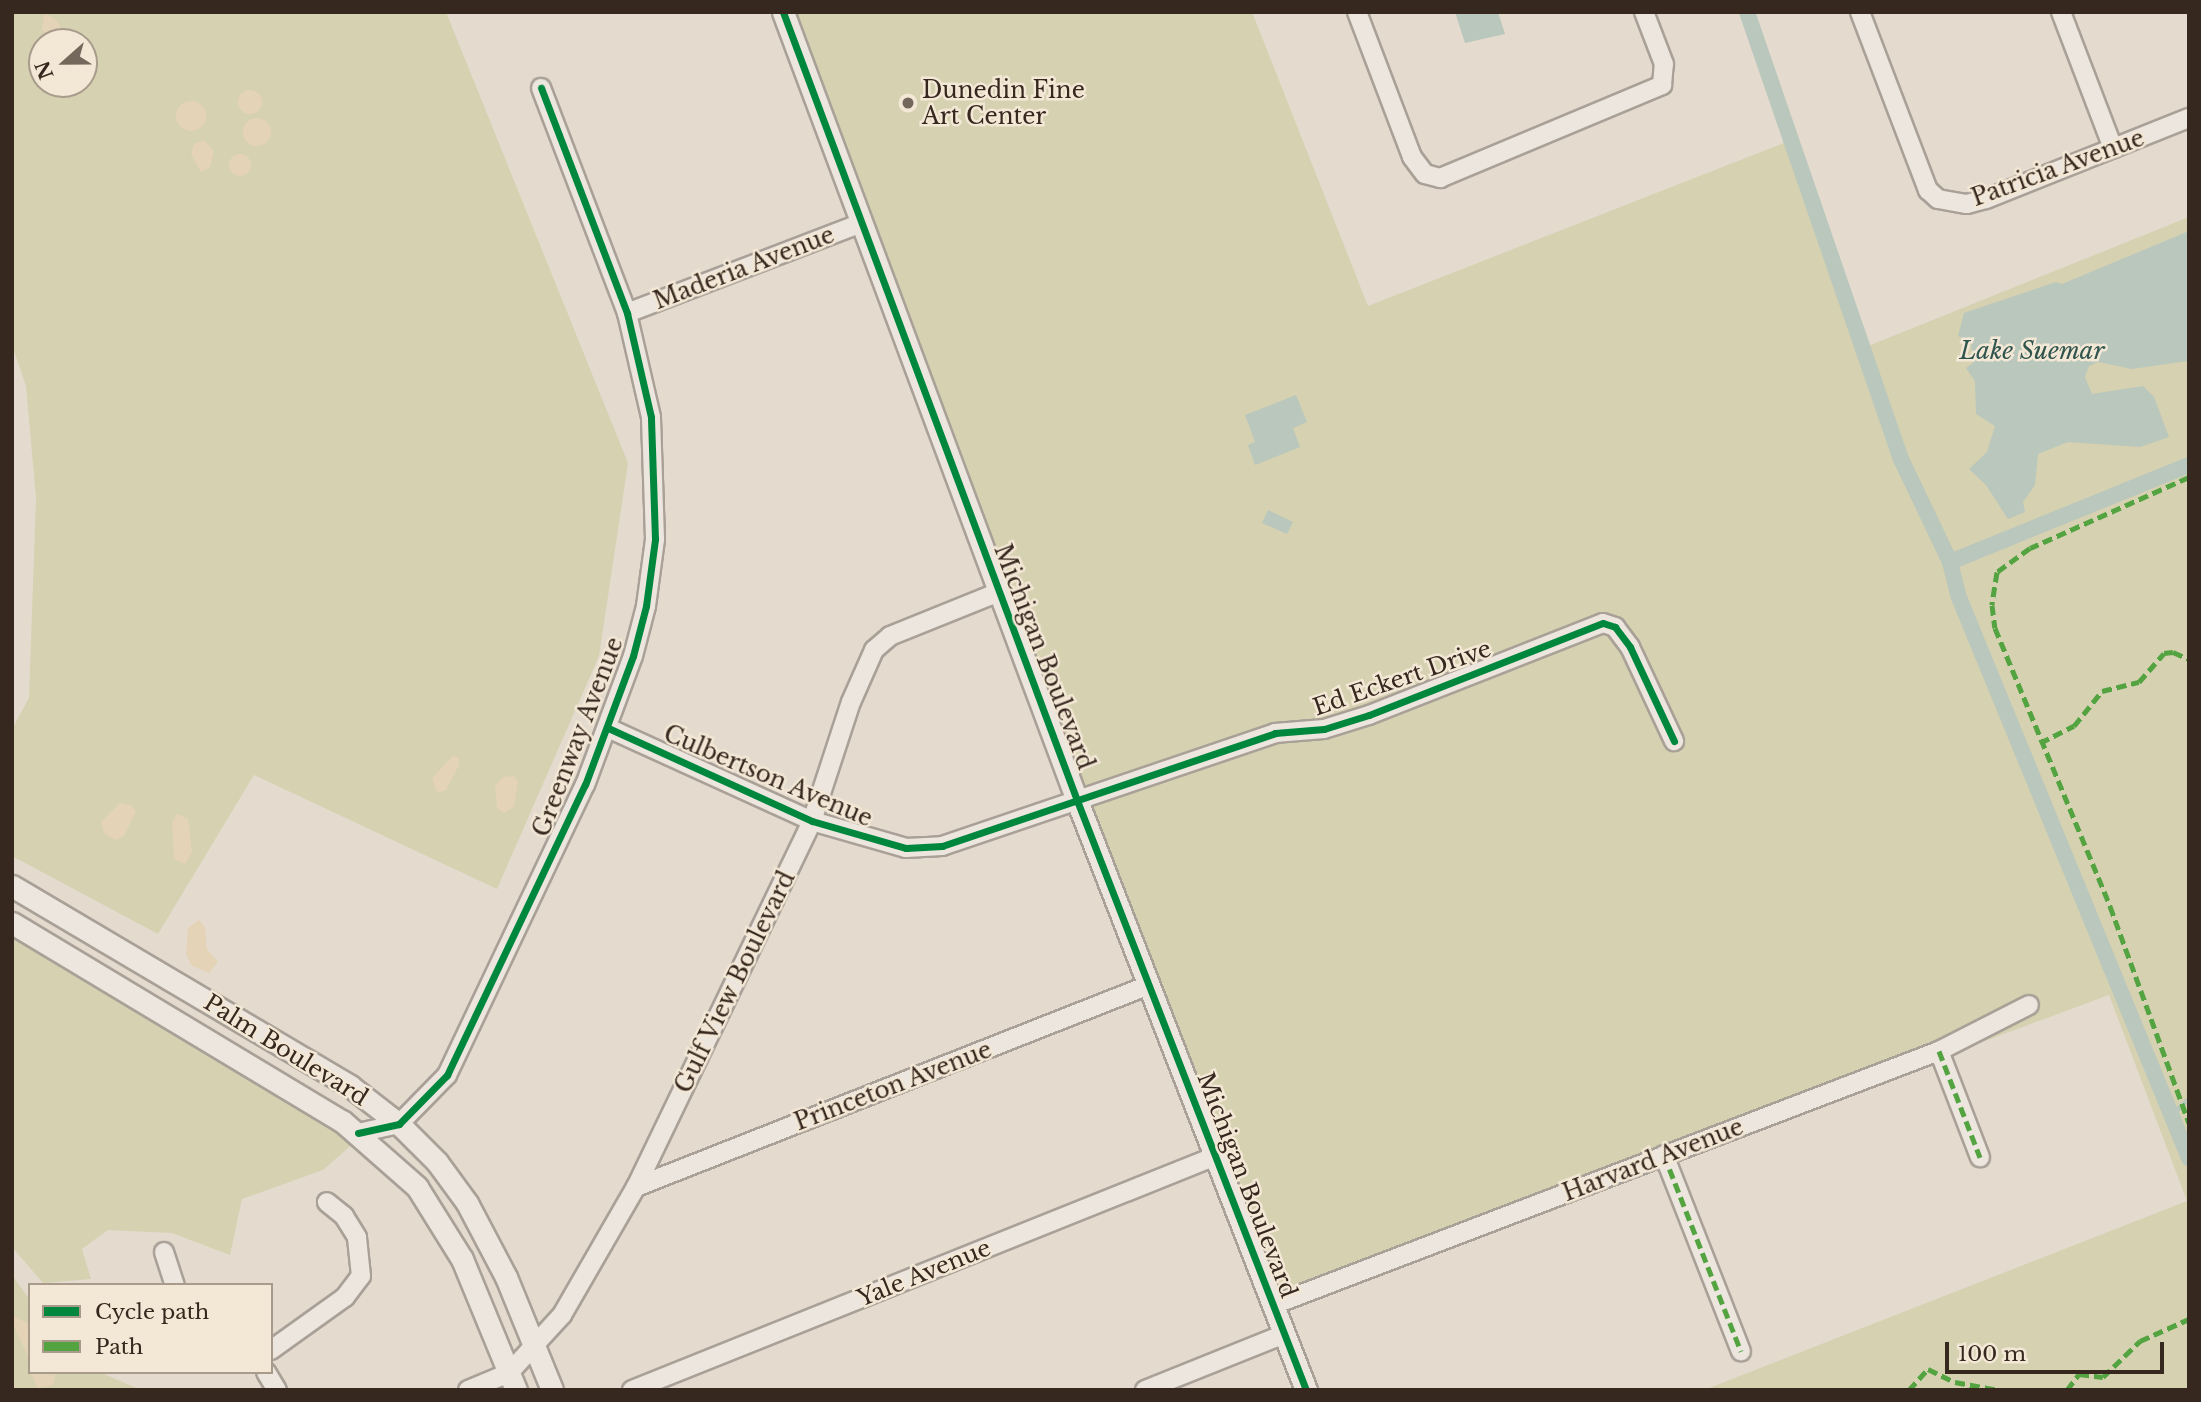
<!DOCTYPE html>
<style>
body{margin:0}
#map{position:relative;width:2201px;height:1402px;overflow:hidden;background:#e4dbce;font-family:"Libre Baskerville",serif}
div>[style]{position:absolute}
.green>*{inset:0;background:#d5d1b1}
.sand>*{inset:0;background:#e5d3b7}
.round{border-radius:50%}
.water>*{inset:0;background:#b9c7bc}
.stream>*{height:4.5px;margin:-2.25px;padding:0 2.25px;transform-origin:2.25px;border-radius:2.25px;background:#b9c7bc}
.canal>*{height:16px;margin:-8px;padding:0 8px;transform-origin:8px;border-radius:8px;background:#b9c7bc}
.roads{filter:drop-shadow(2px 0 #a9a097) drop-shadow(-2px 0 #a9a097) drop-shadow(0 2px #a9a097) drop-shadow(0 -2px #a9a097)}
.minor>*{height:18px;margin:-9px;padding:0 9px;transform-origin:9px;border-radius:9px;background:#ece6df}
.tertiary>*{height:21px;margin:-10.5px;padding:0 10.5px;transform-origin:10.5px;border-radius:10.5px;background:#ece6df}
.quiet>*{height:5px;margin-top:-2.5px;transform-origin:0;background:repeating-linear-gradient(90deg,#53a341 0 10px,transparent 0 15px)}
.cycleway>*{height:7px;margin:-3.5px;padding:0 3.5px;transform-origin:3.5px;border-radius:3.5px;background:#00873e}
.dots>*{width:19px;height:19px;translate:-50% -50%;box-sizing:border-box;border:4px solid #f3e7d5;border-radius:50%}
span{translate:-50% -50%;white-space:nowrap;text-align:center;line-height:1.15;-webkit-text-stroke:5px #f3e7d5;paint-order:stroke}
.poi-label{font-size:23px;color:#37281f}
.left{translate:0 -50%;text-align:left}
.street-label{font-size:23px;color:#37281f}
.water-label{font-size:24px;color:#30554f;font-style:italic}
.frame{position:absolute;inset:0;border:14px solid #37281f;pointer-events:none}
.legend{position:absolute;left:28px;top:1283px;width:245px;height:91px;box-sizing:border-box;background:#f3e7d5;border:2px solid #a89b8c;margin:0;padding:9px 12px;list-style:none;font-size:21px;color:#37281f}
.legend li{display:flex;align-items:center;gap:14px;height:35px}
.legend b{width:35px;border:2px solid #a89b8c}
.north{position:absolute;left:28px;top:28px;width:70px;height:70px;box-sizing:border-box;background:#f3e7d5;border:2px solid #a89b8c;border-radius:50%;rotate:249deg;font-size:19px;font-weight:700;line-height:28px;text-align:center;color:#37281f}
.north::after{content:'';display:block;margin:auto;width:24px;height:32px;background:#74675c;clip-path:polygon(50% 0,100% 100%,50% 72%,0 100%)}
.scale{position:absolute;left:1945px;top:1342px;width:219px;height:32px;box-sizing:border-box;border:4px solid #37281f;border-top:0;padding-left:9px;font-size:21px;line-height:24px;white-space:nowrap;color:#37281f;-webkit-text-stroke:5px #f3e7d5;paint-order:stroke}
</style>
<div id="map">
<div class="green">
<i style="clip-path:polygon(evenodd,12px 12px,446px 12px,628px 463px,599px 656px,497px 889px,254px 775px,158px 934px,12px 856px,12px 729px,29px 698px,36px 498px,26px 386px,12px 345px,12px 12px,42px 42px,84px 42px,84px 84px,42px 84px,42px 42px)"></i>
<i style="clip-path:polygon(785px 12px,1252px 12px,1368px 306px,1794px 139px,1868px 346px,2189px 217px,2189px 1390px,1704px 1390px,2187px 1201px,2109px 995px,1273px 1305px)"></i>
<i style="clip-path:polygon(12px 933px,286px 1096px,355px 1142px,323px 1170px,242px 1199px,230px 1255px,172px 1233px,108px 1230px,82px 1249px,91px 1279px,43px 1283px,12px 1247px)"></i>
<i style="clip-path:polygon(12px 1275px,30px 1300px,30px 1372px,99px 1372px,141px 1390px,12px 1390px)"></i>
</div>
<div class="sand">
<i style="clip-path:polygon(44px 13px,56px 20px,64px 33px,61px 38px,51px 38px,42px 30px)"></i>
<i class="round" style="left:238px;top:90px;width:24px;height:24px"></i>
<i class="round" style="left:176px;top:101px;width:30px;height:30px"></i>
<i class="round" style="left:243px;top:118px;width:28px;height:28px"></i>
<i style="clip-path:polygon(204px 140px,214px 151px,210px 167px,201px 172px,191px 154px,194px 144px)"></i>
<i class="round" style="left:229px;top:154px;width:22px;height:22px"></i>
<i style="clip-path:polygon(453px 756px,459px 758px,459px 765px,446px 790px,437px 793px,432px 778px)"></i>
<i style="clip-path:polygon(503px 777px,514px 776px,518px 781px,514px 807px,504px 813px,497px 808px,495px 786px)"></i>
<i style="clip-path:polygon(120px 803px,131px 805px,136px 811px,124px 836px,115px 840px,104px 833px,101px 822px)"></i>
<i style="clip-path:polygon(177px 814px,188px 819px,192px 852px,185px 864px,174px 859px,172px 822px)"></i>
<i style="clip-path:polygon(199px 920px,205px 927px,207px 949px,218px 962px,209px 973px,192px 966px,186px 954px,188px 928px)"></i>
<i style="clip-path:polygon(14px 1317px,30px 1324px,30px 1361px,12px 1322px)"></i>
<i style="clip-path:polygon(30px 1372px,56px 1372px,53px 1385px,38px 1388px)"></i>
</div>
<div class="water">
<i style="clip-path:polygon(1455px 12px,1498px 12px,1505px 34px,1465px 43px)"></i>
<i style="clip-path:polygon(2189px 231px,2189px 402px,2187px 361px,2132px 369px,2098px 362px,2089px 366px,2085px 377px,2092px 394px,2143px 386px,2154px 397px,2169px 437px,2140px 447px,2068px 442px,2038px 454px,2035px 485px,2023px 502px,2025px 512px,2008px 519px,1986px 485px,1969px 469px,1987px 452px,1995px 426px,1976px 414px,1975px 381px,1966px 368px,1973px 363px,1971px 343px,1958px 336px,1964px 313px,2056px 282px,2062px 284px)"></i>
<i style="clip-path:polygon(1296px 395px,1307px 422px,1293px 428px,1300px 447px,1255px 465px,1248px 445px,1255px 442px,1245px 415px)"></i>
<i style="clip-path:polygon(1268px 510px,1293px 522px,1287px 534px,1262px 523px)"></i>
</div>
<div class="stream">
<i style="left:2172px;top:1114px;width:23px;rotate:-43deg"></i>
</div>
<div class="canal">
<i style="left:1747px;top:12px;width:471px;rotate:71deg"></i>
<i style="left:1900px;top:457px;width:116px;rotate:64.5deg"></i>
<i style="left:1950px;top:562px;width:34px;rotate:76deg"></i>
<i style="left:1958px;top:595px;width:609px;rotate:67.69deg"></i>
<i style="left:1950px;top:562px;width:258px;rotate:-22.1deg"></i>
</div>
<div class="roads">
<div class="minor">
<i style="left:1357px;top:12px;width:155px;rotate:69.2deg"></i>
<i style="left:1412px;top:157px;width:21px;rotate:53deg"></i>
<i style="left:1425px;top:174px;width:16px;rotate:15deg"></i>
<i style="left:1440px;top:178px;width:241px;rotate:-22.7deg"></i>
<i style="left:1662px;top:85px;width:21px;rotate:-85deg"></i>
<i style="left:1664px;top:64px;width:56px;rotate:-111deg"></i>
<i style="left:1860px;top:12px;width:191px;rotate:69.1deg"></i>
<i style="left:1928px;top:190px;width:13px;rotate:42deg"></i>
<i style="left:1938px;top:199px;width:29px;rotate:10deg"></i>
<i style="left:1967px;top:204px;width:20px;rotate:-15deg"></i>
<i style="left:1986px;top:199px;width:219px;rotate:-21.8deg"></i>
<i style="left:2061px;top:12px;width:146px;rotate:69.1deg"></i>
<i style="left:627px;top:313px;width:251px;rotate:-21deg"></i>
<i style="left:608px;top:728px;width:224px;rotate:24.5deg"></i>
<i style="left:812px;top:821px;width:98px;rotate:16deg"></i>
<i style="left:906px;top:848px;width:36px;rotate:-3deg"></i>
<i style="left:942px;top:846px;width:352px;rotate:-18.7deg"></i>
<i style="left:1275px;top:733px;width:49px;rotate:-4.7deg"></i>
<i style="left:1324px;top:729px;width:47px;rotate:-17.3deg"></i>
<i style="left:1369px;top:715px;width:251px;rotate:-21.5deg"></i>
<i style="left:1603px;top:623px;width:13px;rotate:18deg"></i>
<i style="left:1615px;top:627px;width:25px;rotate:53deg"></i>
<i style="left:1630px;top:647px;width:104px;rotate:64.9deg"></i>
<i style="left:1939px;top:1051px;width:114px;rotate:68.9deg"></i>
<i style="left:358px;top:1133px;width:42px;rotate:-12.4deg"></i>
<i style="left:399px;top:1124px;width:69px;rotate:-45.6deg"></i>
<i style="left:447px;top:1075px;width:321px;rotate:-64.6deg"></i>
<i style="left:585px;top:785px;width:138px;rotate:-69.6deg"></i>
<i style="left:633px;top:656px;width:52px;rotate:-75.4deg"></i>
<i style="left:646px;top:606px;width:68px;rotate:-82.3deg"></i>
<i style="left:655px;top:539px;width:122px;rotate:-91.9deg"></i>
<i style="left:651px;top:417px;width:107px;rotate:-103deg"></i>
<i style="left:627px;top:313px;width:241px;rotate:-110.9deg"></i>
<i style="left:1664px;top:1155px;width:211px;rotate:68.6deg"></i>
<i style="left:636px;top:1187px;width:551px;rotate:-21.49deg"></i>
<i style="left:164px;top:1252px;width:35px;rotate:72deg"></i>
<i style="left:1273px;top:1305px;width:713px;rotate:-20.88deg"></i>
<i style="left:1939px;top:1051px;width:101px;rotate:-27.1deg"></i>
<i style="left:271px;top:1350px;width:91px;rotate:-35.6deg"></i>
<i style="left:345px;top:1297px;width:26px;rotate:-53deg"></i>
<i style="left:361px;top:1276px;width:39px;rotate:-96deg"></i>
<i style="left:357px;top:1237px;width:25px;rotate:-122deg"></i>
<i style="left:344px;top:1216px;width:22px;rotate:-141deg"></i>
<i style="left:266px;top:1372px;width:21px;rotate:59deg"></i>
<i style="left:468px;top:1390px;width:44px;rotate:-22.5deg"></i>
<i style="left:509px;top:1373px;width:79px;rotate:-47.6deg"></i>
<i style="left:562px;top:1315px;width:148px;rotate:-60deg"></i>
<i style="left:636px;top:1187px;width:406px;rotate:-64.3deg"></i>
<i style="left:812px;top:821px;width:125px;rotate:-71.9deg"></i>
<i style="left:851px;top:702px;width:57px;rotate:-66.1deg"></i>
<i style="left:874px;top:650px;width:21px;rotate:-41deg"></i>
<i style="left:890px;top:636px;width:118px;rotate:-22deg"></i>
<i style="left:632px;top:1390px;width:629px;rotate:-21.84deg"></i>
<i style="left:1145px;top:1390px;width:150px;rotate:-21.9deg"></i>
</div>
<div class="tertiary">
<i style="left:783px;top:12px;width:844px;rotate:69.55deg"></i>
<i style="left:1078px;top:803px;width:630px;rotate:68.77deg"></i>
<i style="left:12px;top:886px;width:393px;rotate:30.6deg"></i>
<i style="left:350px;top:1086px;width:62px;rotate:37.8deg"></i>
<i style="left:399px;top:1124px;width:54px;rotate:45deg"></i>
<i style="left:437px;top:1162px;width:51px;rotate:53.8deg"></i>
<i style="left:467px;top:1203px;width:84px;rotate:62.2deg"></i>
<i style="left:506px;top:1277px;width:122px;rotate:67.8deg"></i>
<i style="left:12px;top:923px;width:385px;rotate:31deg"></i>
<i style="left:342px;top:1121px;width:100px;rotate:41.3deg"></i>
<i style="left:417px;top:1187px;width:85px;rotate:58deg"></i>
<i style="left:462px;top:1259px;width:142px;rotate:67.6deg"></i>
</div>
</div>
<div class="quiet">
<i style="left:2189px;top:477px;width:174px;rotate:155.9deg"></i>
<i style="left:2030px;top:548px;width:41px;rotate:144deg"></i>
<i style="left:1997px;top:572px;width:33px;rotate:99deg"></i>
<i style="left:1992px;top:605px;width:23px;rotate:83deg"></i>
<i style="left:1995px;top:628px;width:301px;rotate:67.5deg"></i>
<i style="left:2110px;top:906px;width:231px;rotate:70deg"></i>
<i style="left:2040px;top:743px;width:38px;rotate:-27deg"></i>
<i style="left:2074px;top:726px;width:45px;rotate:-51.3deg"></i>
<i style="left:2102px;top:691px;width:38px;rotate:-14deg"></i>
<i style="left:2139px;top:682px;width:38px;rotate:-49deg"></i>
<i style="left:2164px;top:653px;width:9px;rotate:-6deg"></i>
<i style="left:2173px;top:652px;width:17px;rotate:24deg"></i>
<i style="left:1939px;top:1051px;width:114px;rotate:68.9deg"></i>
<i style="left:1664px;top:1155px;width:211px;rotate:68.6deg"></i>
<i style="left:1909px;top:1390px;width:28px;rotate:-48deg"></i>
<i style="left:1928px;top:1369px;width:30px;rotate:26deg"></i>
<i style="left:1955px;top:1382px;width:44px;rotate:10.5deg"></i>
<i style="left:2067px;top:1390px;width:20px;rotate:-53deg"></i>
<i style="left:2079px;top:1374px;width:24px;rotate:7deg"></i>
<i style="left:2103px;top:1377px;width:52px;rotate:-44.2deg"></i>
<i style="left:2140px;top:1341px;width:54px;rotate:-24.2deg"></i>
</div>
<div class="cycleway">
<i style="left:783px;top:12px;width:844px;rotate:69.55deg"></i>
<i style="left:1078px;top:803px;width:630px;rotate:68.77deg"></i>
<i style="left:608px;top:728px;width:224px;rotate:24.5deg"></i>
<i style="left:812px;top:821px;width:98px;rotate:16deg"></i>
<i style="left:906px;top:848px;width:36px;rotate:-3deg"></i>
<i style="left:942px;top:846px;width:352px;rotate:-18.7deg"></i>
<i style="left:1275px;top:733px;width:49px;rotate:-4.7deg"></i>
<i style="left:1324px;top:729px;width:47px;rotate:-17.3deg"></i>
<i style="left:1369px;top:715px;width:251px;rotate:-21.5deg"></i>
<i style="left:1603px;top:623px;width:13px;rotate:18deg"></i>
<i style="left:1615px;top:627px;width:25px;rotate:53deg"></i>
<i style="left:1630px;top:647px;width:104px;rotate:64.9deg"></i>
<i style="left:358px;top:1133px;width:42px;rotate:-12.4deg"></i>
<i style="left:399px;top:1124px;width:69px;rotate:-45.6deg"></i>
<i style="left:447px;top:1075px;width:321px;rotate:-64.6deg"></i>
<i style="left:585px;top:785px;width:138px;rotate:-69.6deg"></i>
<i style="left:633px;top:656px;width:52px;rotate:-75.4deg"></i>
<i style="left:646px;top:606px;width:68px;rotate:-82.3deg"></i>
<i style="left:655px;top:539px;width:122px;rotate:-91.9deg"></i>
<i style="left:651px;top:417px;width:107px;rotate:-103deg"></i>
<i style="left:627px;top:313px;width:241px;rotate:-110.9deg"></i>
</div>
<div class="dots">
<i style="left:908px;top:103px;background:#74675c"></i>
</div>
<div class="poi-label">
<span class="left" style="left:922px;top:103px">Dunedin Fine<br>Art Center</span>
</div>
<div class="street-label">
<span style="left:2058px;top:168px;rotate:-20deg">Patricia Avenue</span>
<span style="left:744px;top:268px;rotate:-21deg">Maderia Avenue</span>
<span style="left:1044px;top:657px;rotate:69deg">Michigan Boulevard</span>
<span style="left:1402px;top:678px;rotate:-19deg">Ed Eckert Drive</span>
<span style="left:578px;top:737px;rotate:-69deg">Greenway Avenue</span>
<span style="left:768px;top:776px;rotate:23deg">Culbertson Avenue</span>
<span style="left:735px;top:982px;rotate:-64deg">Gulf View Boulevard</span>
<span style="left:286px;top:1050px;rotate:32deg">Palm Boulevard</span>
<span style="left:893px;top:1086px;rotate:-21deg">Princeton Avenue</span>
<span style="left:1653px;top:1160px;rotate:-21deg">Harvard Avenue</span>
<span style="left:1247px;top:1185px;rotate:69deg">Michigan Boulevard</span>
<span style="left:924px;top:1273px;rotate:-22deg">Yale Avenue</span>
</div>
<div class="water-label">
<span style="left:2032px;top:351px">Lake Suemar</span>
</div>
<div class="frame"></div>
<ul class="legend">
<li><b style="height:9px;background:#00873e"></b>Cycle path</li>
<li><b style="height:9px;background:#53a341"></b>Path</li>
</ul>
<div class="north">N</div>
<div class="scale">100 m</div>
</div>
